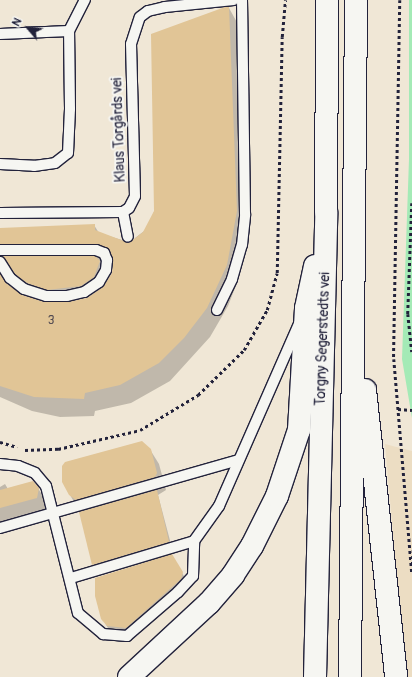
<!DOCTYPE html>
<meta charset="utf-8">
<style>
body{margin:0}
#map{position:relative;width:412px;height:677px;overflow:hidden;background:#f0e7d6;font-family:Pangolin,sans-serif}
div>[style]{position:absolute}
.built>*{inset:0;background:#ecddc3}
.green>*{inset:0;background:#a4eab6}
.shadow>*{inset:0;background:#0003}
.building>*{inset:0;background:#e1c596}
.path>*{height:2.5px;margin-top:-1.25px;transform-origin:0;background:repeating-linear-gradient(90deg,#22223b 0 3px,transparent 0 6px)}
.roads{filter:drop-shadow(1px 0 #22223b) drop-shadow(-1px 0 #22223b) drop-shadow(0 1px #22223b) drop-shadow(0 -1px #22223b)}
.service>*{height:10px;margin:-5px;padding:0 5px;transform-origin:5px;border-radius:5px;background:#f6f6f2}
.trunk>*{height:22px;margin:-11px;padding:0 11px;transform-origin:11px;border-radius:11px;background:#f6f6f2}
span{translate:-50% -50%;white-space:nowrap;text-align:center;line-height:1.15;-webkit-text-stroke:4px #f6f6f2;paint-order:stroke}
.number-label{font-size:12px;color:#524b52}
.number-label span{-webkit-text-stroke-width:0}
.street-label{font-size:14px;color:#22223b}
.north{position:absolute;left:8px;top:8px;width:40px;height:40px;-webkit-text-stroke:3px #f6f6f2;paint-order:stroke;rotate:298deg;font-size:11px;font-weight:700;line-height:16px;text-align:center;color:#22223b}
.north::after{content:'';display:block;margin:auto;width:14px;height:18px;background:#22223b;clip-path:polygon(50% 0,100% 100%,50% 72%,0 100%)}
</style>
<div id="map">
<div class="built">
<i style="clip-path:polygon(385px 444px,412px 451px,412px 677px,408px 677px,404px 657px)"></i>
</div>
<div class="green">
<i style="clip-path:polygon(409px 0,412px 0,412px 418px,402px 359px,409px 159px)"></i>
</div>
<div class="shadow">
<i style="clip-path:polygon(evenodd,229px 8px,239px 26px,246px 243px,237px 283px,228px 306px,210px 337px,170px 381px,131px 403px,95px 411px,94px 416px,60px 417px,32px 411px,0 397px,0 245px,9px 258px,0 242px,0 229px,94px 225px,99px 233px,122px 240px,126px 244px,133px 243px,135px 238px,148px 228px,229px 8px,99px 261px,114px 264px,113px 273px,105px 286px,88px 298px,68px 303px,46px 304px,21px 296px,4px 282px,6px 274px,4px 265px,8px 263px,19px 280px,31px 289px,51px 295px,85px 292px,97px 283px,103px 268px,99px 261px)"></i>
<i style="clip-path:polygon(149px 448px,159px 464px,166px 490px,158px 495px,172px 548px,96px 570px,80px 512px,70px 495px)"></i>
<i style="clip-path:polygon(5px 484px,8px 489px,38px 488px,48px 505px,45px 514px,0 526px,0 487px)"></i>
<i style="clip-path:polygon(172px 555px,189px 585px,184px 595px,131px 640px,119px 640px,112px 635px,105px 623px)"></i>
</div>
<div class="building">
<i style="clip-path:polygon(225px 7px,229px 7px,237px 211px,227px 265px,207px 308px,184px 338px,159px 363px,120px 385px,85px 393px,84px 399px,34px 397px,0 386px,0 274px,6px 283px,22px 295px,44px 302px,68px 302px,87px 298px,103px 287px,112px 273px,113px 261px,109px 249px,96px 244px,0 244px,0 228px,95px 224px,95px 230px,129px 243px,143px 232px,154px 211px,151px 34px)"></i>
<i style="clip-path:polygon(3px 256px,95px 256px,100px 261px,94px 277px,81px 286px,47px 290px,27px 283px,15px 274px)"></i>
<i style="clip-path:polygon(142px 441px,151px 449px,157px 473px,155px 477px,76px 500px,69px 495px,62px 482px,62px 466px,65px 462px)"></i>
<i style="clip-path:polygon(33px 481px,39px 488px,37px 498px,0 508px,0 490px)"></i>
<i style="clip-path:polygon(157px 490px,169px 542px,92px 565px,79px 512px)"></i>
<i style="clip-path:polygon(172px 554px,183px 572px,181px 579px,126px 628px,107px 626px,101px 619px,95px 596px,95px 578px)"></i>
</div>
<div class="path">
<i style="left:400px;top:0;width:359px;rotate:91deg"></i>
<i style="left:394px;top:359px;width:215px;rotate:85.2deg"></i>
<i style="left:412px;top:203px;width:111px;rotate:92.1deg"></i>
<i style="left:408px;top:314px;width:38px;rotate:84deg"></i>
<i style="left:398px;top:409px;width:14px;rotate:4deg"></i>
<i style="left:0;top:442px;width:18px;rotate:16deg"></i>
<i style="left:25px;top:450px;width:33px;rotate:-2deg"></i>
<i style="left:58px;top:449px;width:84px;rotate:-13deg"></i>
<i style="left:140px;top:430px;width:68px;rotate:-31.1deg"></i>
<i style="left:198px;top:395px;width:64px;rotate:-44.4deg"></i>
<i style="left:244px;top:350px;width:46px;rotate:-60.1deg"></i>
<i style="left:267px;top:310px;width:38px;rotate:-75deg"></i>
<i style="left:277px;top:273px;width:236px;rotate:-88.8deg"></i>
<i style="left:282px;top:37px;width:37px;rotate:-85deg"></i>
</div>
<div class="roads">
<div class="service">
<i style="left:0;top:34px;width:69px;rotate:-2.5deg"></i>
<i style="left:0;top:164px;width:34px;rotate:3deg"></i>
<i style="left:34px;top:166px;width:21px;rotate:-8deg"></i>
<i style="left:55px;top:163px;width:16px;rotate:-38deg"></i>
<i style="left:68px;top:153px;width:44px;rotate:-87.4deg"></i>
<i style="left:70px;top:109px;width:78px;rotate:-90.7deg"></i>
<i style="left:69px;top:31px;width:35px;rotate:-63deg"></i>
<i style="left:123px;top:212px;width:25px;rotate:79deg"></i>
<i style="left:0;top:213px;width:123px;rotate:-0.5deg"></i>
<i style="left:123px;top:212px;width:7px;rotate:-34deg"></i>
<i style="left:129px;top:208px;width:13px;rotate:-63deg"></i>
<i style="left:135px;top:196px;width:152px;rotate:-91.5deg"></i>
<i style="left:131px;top:44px;width:28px;rotate:-72deg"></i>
<i style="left:140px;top:17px;width:10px;rotate:-37deg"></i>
<i style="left:148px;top:11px;width:17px;rotate:-13deg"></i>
<i style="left:165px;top:7px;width:69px;rotate:-5.8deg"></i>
<i style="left:0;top:250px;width:96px"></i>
<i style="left:96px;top:250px;width:9px;rotate:21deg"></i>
<i style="left:104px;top:253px;width:8px;rotate:67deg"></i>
<i style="left:107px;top:260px;width:10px;rotate:96deg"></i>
<i style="left:106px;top:270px;width:14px;rotate:120deg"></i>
<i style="left:99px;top:282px;width:18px;rotate:146deg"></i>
<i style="left:84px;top:292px;width:17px;rotate:167deg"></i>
<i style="left:67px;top:296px;width:21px;rotate:180deg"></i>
<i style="left:46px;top:296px;width:23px;rotate:-162deg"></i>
<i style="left:24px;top:289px;width:18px;rotate:-142deg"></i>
<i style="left:10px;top:278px;width:19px;rotate:-122deg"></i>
<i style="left:217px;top:310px;width:34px;rotate:-64deg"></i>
<i style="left:232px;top:279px;width:35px;rotate:-74deg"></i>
<i style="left:242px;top:245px;width:31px;rotate:-84deg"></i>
<i style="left:245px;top:214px;width:214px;rotate:-90.8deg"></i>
<i style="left:0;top:464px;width:18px;rotate:6deg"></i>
<i style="left:18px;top:466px;width:18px;rotate:22deg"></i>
<i style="left:35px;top:473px;width:17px;rotate:50deg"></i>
<i style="left:46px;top:486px;width:131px;rotate:75.9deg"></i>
<i style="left:78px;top:613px;width:33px;rotate:40deg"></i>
<i style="left:103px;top:634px;width:24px;rotate:5deg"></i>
<i style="left:127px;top:636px;width:67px;rotate:-40.8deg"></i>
<i style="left:178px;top:592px;width:22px;rotate:-47deg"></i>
<i style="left:193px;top:576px;width:35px;rotate:-88deg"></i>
<i style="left:0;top:528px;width:248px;rotate:-15.9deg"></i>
<i style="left:71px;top:578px;width:128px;rotate:-16.7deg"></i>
<i style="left:194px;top:541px;width:43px;rotate:-54.5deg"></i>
<i style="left:219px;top:506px;width:199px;rotate:-66.3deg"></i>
</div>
<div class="trunk">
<i style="left:365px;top:390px;width:289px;rotate:83.8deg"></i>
<i style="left:129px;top:677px;width:109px;rotate:-42.8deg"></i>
<i style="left:209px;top:603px;width:37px;rotate:-49deg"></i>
<i style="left:233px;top:575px;width:35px;rotate:-57deg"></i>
<i style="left:252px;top:546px;width:56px;rotate:-63.4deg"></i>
<i style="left:277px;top:496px;width:70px;rotate:-71.6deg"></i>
<i style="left:299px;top:430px;width:122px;rotate:-86.7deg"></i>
<i style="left:306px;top:308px;width:43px;rotate:-77.9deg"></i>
<i style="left:315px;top:677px;width:465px;rotate:-88.6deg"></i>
<i style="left:326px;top:212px;width:212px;rotate:-89.7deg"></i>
<i style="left:350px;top:677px;width:677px;rotate:-89.49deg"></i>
</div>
</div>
<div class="number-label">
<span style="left:51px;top:321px">3</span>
</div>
<div class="street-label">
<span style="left:119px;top:130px;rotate:-92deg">Klaus Torgårds vei</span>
<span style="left:323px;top:339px;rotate:-88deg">Torgny Segerstedts vei</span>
</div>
<div class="north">N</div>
</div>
